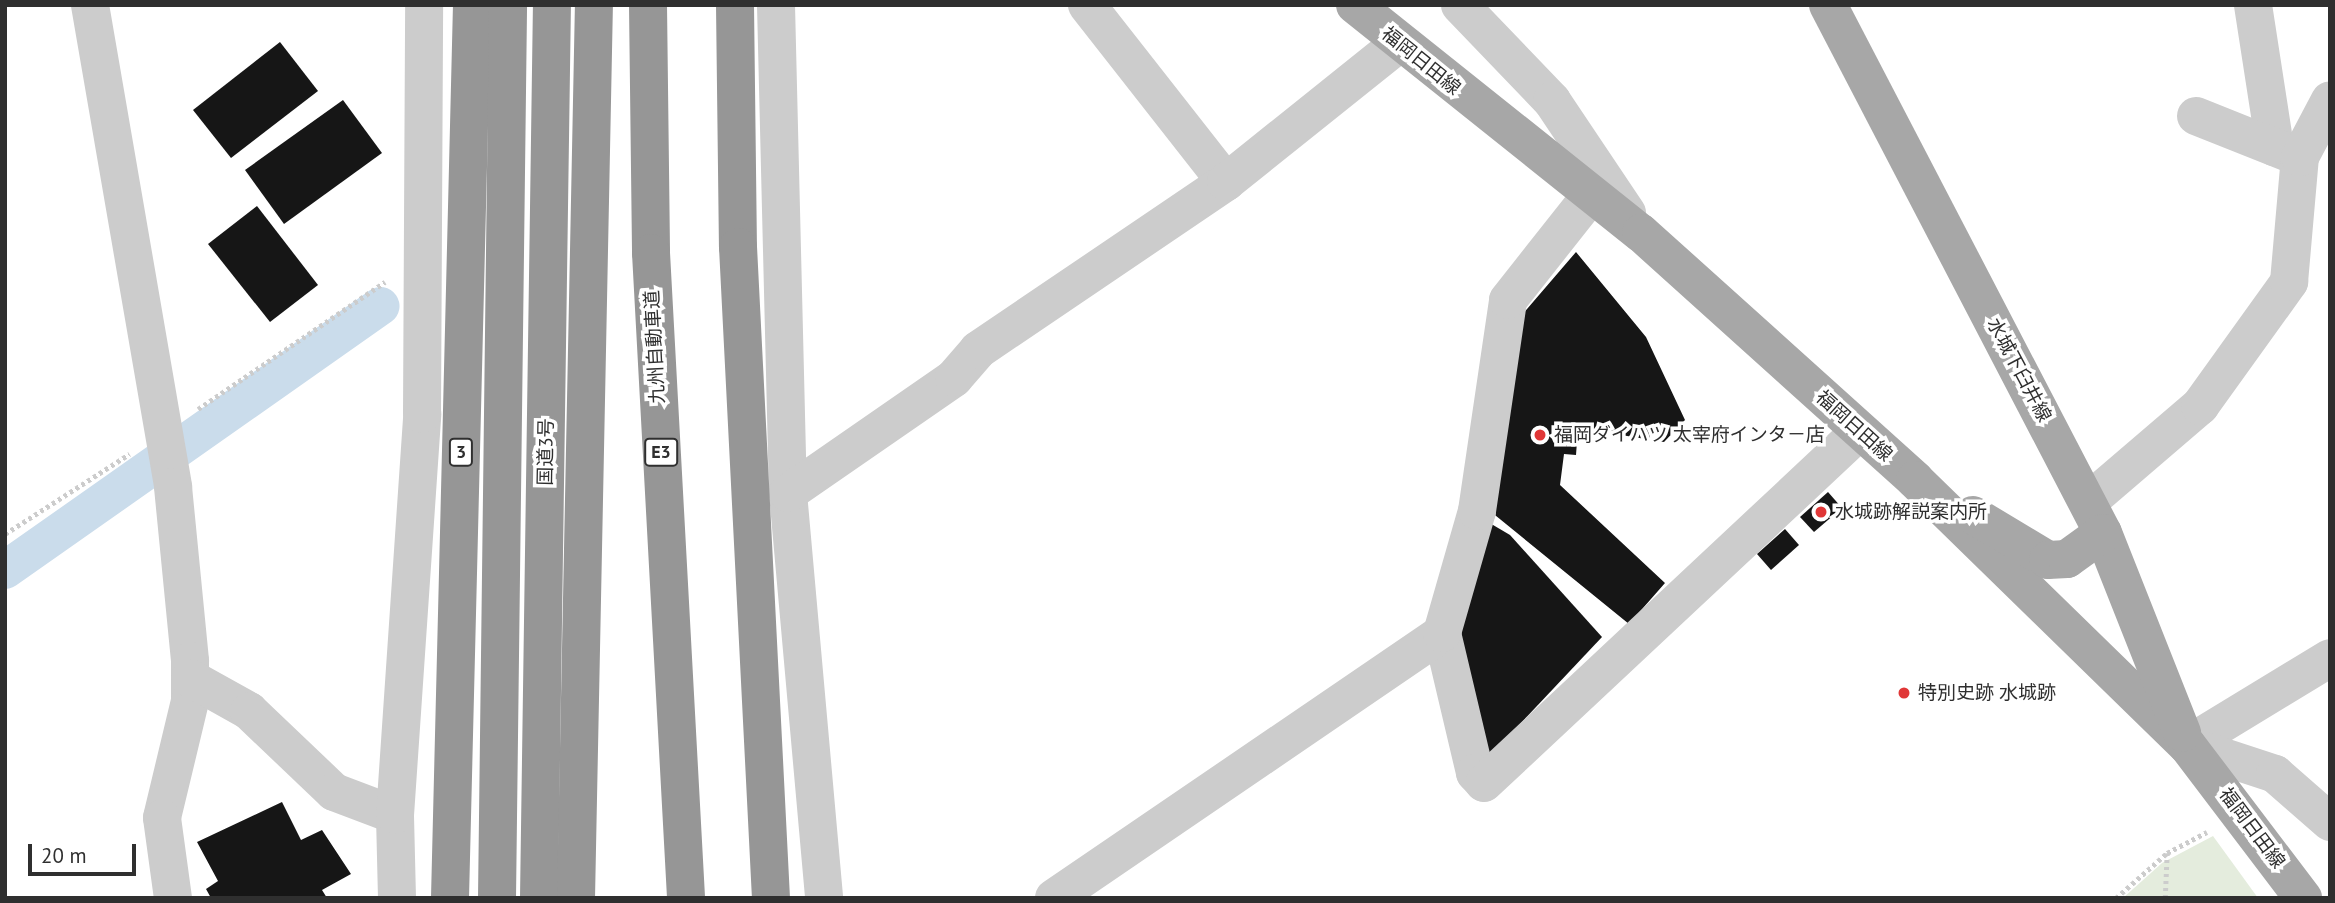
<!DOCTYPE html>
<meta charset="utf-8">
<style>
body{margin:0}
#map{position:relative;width:2335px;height:903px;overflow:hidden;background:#fff;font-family:"PT Sans","Noto Sans JP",sans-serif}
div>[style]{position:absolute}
.green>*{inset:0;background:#e4ecdd}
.canal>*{height:38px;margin:-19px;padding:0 19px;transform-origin:19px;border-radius:19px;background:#cadceb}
.building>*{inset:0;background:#161616}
.path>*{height:4.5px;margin-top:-2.25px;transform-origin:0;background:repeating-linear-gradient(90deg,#ccc 0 3.5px,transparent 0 7px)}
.minor>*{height:38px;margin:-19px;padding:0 19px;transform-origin:19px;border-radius:19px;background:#ccc}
.major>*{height:38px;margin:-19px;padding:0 19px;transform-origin:19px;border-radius:19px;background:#a7a7a7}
.highway>*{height:38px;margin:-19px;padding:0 19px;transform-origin:19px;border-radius:19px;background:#969696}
.dots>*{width:19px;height:19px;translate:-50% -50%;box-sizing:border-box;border:4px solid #fff;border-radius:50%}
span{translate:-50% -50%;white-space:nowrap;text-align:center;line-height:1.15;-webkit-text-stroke:7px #fff;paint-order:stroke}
.shield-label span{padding:2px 5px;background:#fff;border:2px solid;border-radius:5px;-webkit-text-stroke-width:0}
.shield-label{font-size:18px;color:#2f2f2f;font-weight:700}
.street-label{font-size:19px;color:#2f2f2f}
.poi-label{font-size:19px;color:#2f2f2f}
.left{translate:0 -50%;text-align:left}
.frame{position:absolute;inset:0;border:7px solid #2f2f2f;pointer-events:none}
.scale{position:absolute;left:28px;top:844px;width:108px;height:32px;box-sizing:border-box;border:4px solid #2f2f2f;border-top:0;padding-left:9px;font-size:21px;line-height:24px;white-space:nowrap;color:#2f2f2f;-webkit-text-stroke:5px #fff;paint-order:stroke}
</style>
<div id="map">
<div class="green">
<i style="clip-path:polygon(2213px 836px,2258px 898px,2123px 898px,2162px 863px)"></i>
</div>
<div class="canal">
<i style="left:5px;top:570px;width:459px;rotate:-35.1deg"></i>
</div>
<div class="building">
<i style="clip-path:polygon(280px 42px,318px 91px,231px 158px,193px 110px)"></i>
<i style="clip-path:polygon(343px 100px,382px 153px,284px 224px,245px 170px)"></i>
<i style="clip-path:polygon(257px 206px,318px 285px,270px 322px,208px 244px)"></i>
<i style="clip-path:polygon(1576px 252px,1646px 337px,1685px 420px,1664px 442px,1578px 428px,1576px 455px,1564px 454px,1560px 485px,1665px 583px,1629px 624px,1490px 511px,1521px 316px)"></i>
<i style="clip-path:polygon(1828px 492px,1842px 508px,1814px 532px,1800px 517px)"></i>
<i style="clip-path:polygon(1488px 522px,1510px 535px,1602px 637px,1489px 757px,1457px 646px)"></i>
<i style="clip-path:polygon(1785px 529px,1799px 545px,1771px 570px,1757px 554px)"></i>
<i style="clip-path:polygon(282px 802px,301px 840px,322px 830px,351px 874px,322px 890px,327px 898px,211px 898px,206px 889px,218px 881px,197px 842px)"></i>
</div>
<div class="path">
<i style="left:198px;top:409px;width:226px;rotate:-34.2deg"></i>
<i style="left:5px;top:534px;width:148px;rotate:-32.8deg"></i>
<i style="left:2116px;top:898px;width:68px;rotate:-41.4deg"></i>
<i style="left:2167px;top:853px;width:45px;rotate:-27.7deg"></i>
<i style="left:2165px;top:898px;width:45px;rotate:-87.5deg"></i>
</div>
<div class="minor">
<i style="left:90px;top:5px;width:489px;rotate:80.2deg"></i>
<i style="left:173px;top:487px;width:175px;rotate:84.4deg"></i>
<i style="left:190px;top:661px;width:40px;rotate:90deg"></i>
<i style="left:190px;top:701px;width:120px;rotate:103.5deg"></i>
<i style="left:162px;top:818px;width:81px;rotate:82.2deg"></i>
<i style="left:776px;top:5px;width:488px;rotate:88.6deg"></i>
<i style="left:788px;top:493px;width:407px;rotate:84.9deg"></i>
<i style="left:1087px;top:5px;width:225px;rotate:51.9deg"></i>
<i style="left:1460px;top:5px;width:133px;rotate:46.2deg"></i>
<i style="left:1552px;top:101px;width:135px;rotate:56.2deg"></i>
<i style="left:2253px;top:5px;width:144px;rotate:81.2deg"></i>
<i style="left:2196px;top:116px;width:105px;rotate:21.7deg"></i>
<i style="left:788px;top:493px;width:202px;rotate:-34.7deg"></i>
<i style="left:954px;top:378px;width:37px;rotate:-49deg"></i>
<i style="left:978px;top:350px;width:300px;rotate:-34.1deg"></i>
<i style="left:1226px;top:182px;width:221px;rotate:-38.7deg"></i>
<i style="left:2088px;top:502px;width:148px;rotate:-40.6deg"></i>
<i style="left:2200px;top:406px;width:153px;rotate:-54.3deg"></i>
<i style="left:2289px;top:282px;width:125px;rotate:-85deg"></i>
<i style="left:2300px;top:157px;width:64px;rotate:-62.2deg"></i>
<i style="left:1442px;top:633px;width:144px;rotate:76.7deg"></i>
<i style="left:1475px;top:773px;width:13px;rotate:48deg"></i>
<i style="left:1484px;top:783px;width:514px;rotate:-43.11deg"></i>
<i style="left:190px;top:678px;width:68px;rotate:29.2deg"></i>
<i style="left:249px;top:711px;width:117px;rotate:43.6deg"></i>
<i style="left:334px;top:792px;width:65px;rotate:20.7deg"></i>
<i style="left:2187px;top:745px;width:167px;rotate:-31.3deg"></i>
<i style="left:2187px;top:745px;width:93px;rotate:18.2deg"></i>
<i style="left:2275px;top:774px;width:73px;rotate:41.1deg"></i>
<i style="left:397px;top:898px;width:83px;rotate:-91.4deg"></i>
<i style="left:395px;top:815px;width:402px;rotate:-86.1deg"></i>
<i style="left:422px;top:414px;width:409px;rotate:-89.7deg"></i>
<i style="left:1054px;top:898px;width:470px;rotate:-34.3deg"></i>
<i style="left:1442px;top:633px;width:127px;rotate:-74deg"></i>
<i style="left:1477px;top:511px;width:213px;rotate:-81.6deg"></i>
<i style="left:1508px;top:300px;width:132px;rotate:-51.7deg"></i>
</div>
<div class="major">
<i style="left:1355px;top:5px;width:366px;rotate:38.6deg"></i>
<i style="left:1641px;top:233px;width:369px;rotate:42deg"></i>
<i style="left:1915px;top:480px;width:380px;rotate:44.3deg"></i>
<i style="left:2187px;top:745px;width:192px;rotate:52.8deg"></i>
<i style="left:1828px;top:5px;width:595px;rotate:62.49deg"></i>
<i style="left:2103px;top:533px;width:215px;rotate:68.4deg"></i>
<i style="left:1973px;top:515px;width:87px;rotate:31deg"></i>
<i style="left:2048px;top:560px;width:19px;rotate:-3deg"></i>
<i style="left:2067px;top:559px;width:44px;rotate:-35.8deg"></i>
</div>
<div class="highway">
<i style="left:648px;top:5px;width:248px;rotate:89.3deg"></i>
<i style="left:651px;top:253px;width:646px;rotate:86.89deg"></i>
<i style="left:735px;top:5px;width:242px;rotate:89.3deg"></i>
<i style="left:738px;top:247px;width:652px;rotate:87.1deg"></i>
<i style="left:450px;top:898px;width:893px;rotate:-88.59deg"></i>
<i style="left:497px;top:898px;width:893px;rotate:-89.29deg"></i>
<i style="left:539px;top:898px;width:893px;rotate:-89.17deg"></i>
<i style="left:576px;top:898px;width:893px;rotate:-88.85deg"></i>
</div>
<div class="dots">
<i style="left:1540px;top:435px;background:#e03737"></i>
<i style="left:1821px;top:512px;background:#e03737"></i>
<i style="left:1904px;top:693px;background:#e03737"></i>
</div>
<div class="shield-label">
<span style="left:461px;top:452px">3</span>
<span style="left:661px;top:452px">E3</span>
</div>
<div class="street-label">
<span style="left:1421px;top:61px;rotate:39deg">福岡日田線</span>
<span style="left:655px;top:347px;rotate:-93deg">九州自動車道</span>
<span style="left:2019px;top:370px;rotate:62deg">水城下臼井線</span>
<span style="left:1854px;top:426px;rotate:42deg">福岡日田線</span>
<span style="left:546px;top:452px;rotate:-89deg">国道3号</span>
<span style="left:2252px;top:828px;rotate:53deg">福岡日田線</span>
</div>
<div class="poi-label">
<span class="left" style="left:1554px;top:435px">福岡ダイハツ 太宰府インタ－店</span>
<span class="left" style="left:1835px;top:512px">水城跡解説案内所</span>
<span class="left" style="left:1918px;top:693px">特別史跡 水城跡</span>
</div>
<div class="frame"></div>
<div class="scale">20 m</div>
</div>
